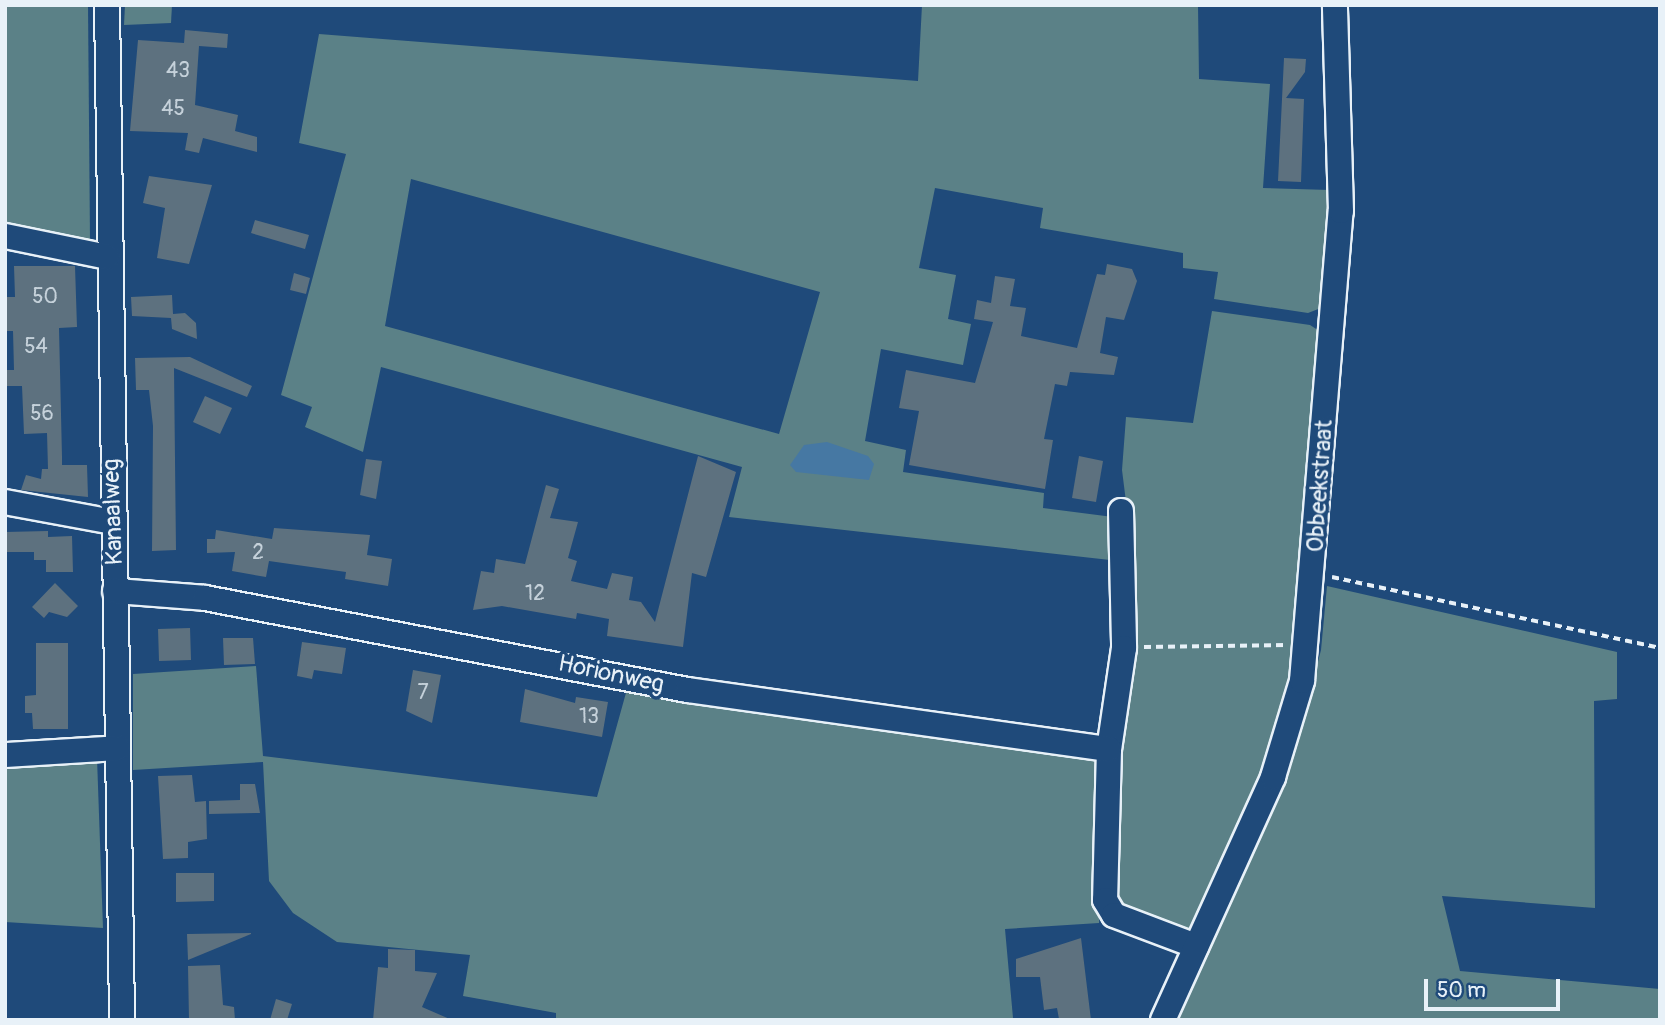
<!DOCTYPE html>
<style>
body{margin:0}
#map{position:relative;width:1665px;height:1025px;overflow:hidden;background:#1f4a7a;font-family:Pangolin,sans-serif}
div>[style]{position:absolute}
.green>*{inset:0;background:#5b8187}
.water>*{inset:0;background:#4678a3}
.building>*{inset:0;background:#5d717f}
.path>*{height:3.5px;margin-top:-1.75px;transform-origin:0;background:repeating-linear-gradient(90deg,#e8f1f8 0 7px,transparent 0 12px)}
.roads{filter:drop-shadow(2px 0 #e8f1f8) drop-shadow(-2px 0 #e8f1f8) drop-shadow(0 2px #e8f1f8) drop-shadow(0 -2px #e8f1f8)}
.minor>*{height:24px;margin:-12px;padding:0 12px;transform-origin:12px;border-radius:12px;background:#1f4a7a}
span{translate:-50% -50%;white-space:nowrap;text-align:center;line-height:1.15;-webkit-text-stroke:7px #1f4a7a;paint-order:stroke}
.number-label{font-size:21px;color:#c5d1da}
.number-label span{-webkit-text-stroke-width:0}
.street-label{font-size:24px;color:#e8f1f8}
.frame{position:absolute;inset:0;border:7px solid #e8f1f8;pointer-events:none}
.scale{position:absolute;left:1424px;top:979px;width:136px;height:32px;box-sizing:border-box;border:4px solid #e8f1f8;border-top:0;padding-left:9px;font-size:21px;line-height:24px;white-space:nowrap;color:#e8f1f8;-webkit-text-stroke:5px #1f4a7a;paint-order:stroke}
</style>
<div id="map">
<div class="green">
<i style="clip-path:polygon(5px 5px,88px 5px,90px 241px,5px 225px)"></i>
<i style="clip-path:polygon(125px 5px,172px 5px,171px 23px,124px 25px)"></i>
<i style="clip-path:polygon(evenodd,922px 5px,1198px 5px,1199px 79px,1270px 84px,1263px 188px,1330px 190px,1326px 306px,1308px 313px,1214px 299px,1218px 272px,1183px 268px,1183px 253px,1040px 228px,1043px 208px,935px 188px,919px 268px,956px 275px,948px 319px,971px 324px,963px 365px,881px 349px,865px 441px,906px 450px,903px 472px,1044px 493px,1043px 508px,1113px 517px,1119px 561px,729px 517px,742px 467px,381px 367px,363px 452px,305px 427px,312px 407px,281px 395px,346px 154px,299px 143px,319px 34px,918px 81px,922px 5px,411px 179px,820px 292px,779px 434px,385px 326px,411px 179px)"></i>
<i style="clip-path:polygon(1212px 311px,1310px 325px,1324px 334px,1299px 651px,1252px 803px,1192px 935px,1127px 913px,1116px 900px,1128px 518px,1122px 470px,1126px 417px,1193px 423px)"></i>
<i style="clip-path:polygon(1327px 586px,1617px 652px,1617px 699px,1594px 701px,1595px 908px,1442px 896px,1460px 971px,1660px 989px,1660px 1020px,1178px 1020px,1290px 770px,1321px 650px)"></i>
<i style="clip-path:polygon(256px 666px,263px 756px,597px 797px,629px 682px,1097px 757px,1107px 785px,1099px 923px,1005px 929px,1013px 1018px,1020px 1020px,556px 1020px,556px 1013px,463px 996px,470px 955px,337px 942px,293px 913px,269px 881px,263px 762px,133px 770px,133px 674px)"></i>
<i style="clip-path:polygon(97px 758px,103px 928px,5px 922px,5px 763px)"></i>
</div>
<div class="water">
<i style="clip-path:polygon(827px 442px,868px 456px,874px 464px,869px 480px,796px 472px,790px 465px,804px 445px)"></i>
</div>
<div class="building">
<i style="clip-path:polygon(185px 30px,228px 34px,227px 48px,199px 46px,195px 105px,238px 115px,235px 131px,257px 137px,257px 152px,203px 138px,199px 153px,185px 150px,188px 133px,130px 131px,138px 40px,184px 43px)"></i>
<i style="clip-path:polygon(1284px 58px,1306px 59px,1305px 72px,1286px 98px,1304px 99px,1301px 182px,1278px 181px)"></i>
<i style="clip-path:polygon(149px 176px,212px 185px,189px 264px,157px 258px,165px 208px,143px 203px)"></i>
<i style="clip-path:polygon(255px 220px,309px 235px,305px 249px,251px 233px)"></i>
<i style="clip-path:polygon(1107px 264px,1132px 269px,1137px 281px,1124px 320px,1106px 317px,1100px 353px,1118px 357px,1114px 375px,1070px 372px,1067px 386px,1055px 384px,1044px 439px,1053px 440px,1045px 489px,909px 465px,919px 411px,899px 408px,906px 370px,975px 383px,993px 322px,974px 319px,977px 300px,991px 303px,995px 276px,1015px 279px,1010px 306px,1026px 308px,1021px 336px,1077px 348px,1097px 274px,1105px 275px)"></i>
<i style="clip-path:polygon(14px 266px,75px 266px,77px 327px,59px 328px,62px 457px,62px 465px,87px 465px,88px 497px,21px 490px,26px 475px,41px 479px,42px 469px,48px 469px,47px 433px,24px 434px,22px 386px,5px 386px,5px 370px,14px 370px,13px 331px,5px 331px,5px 297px,15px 297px)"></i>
<i style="clip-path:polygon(294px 273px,310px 278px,306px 294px,290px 290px)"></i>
<i style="clip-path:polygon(172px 295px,173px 314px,185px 313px,196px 323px,197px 339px,172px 329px,171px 318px,132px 316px,131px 297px)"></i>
<i style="clip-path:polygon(190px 357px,252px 386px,247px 397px,174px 368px,176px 550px,152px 551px,153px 426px,149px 390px,136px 390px,135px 358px)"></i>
<i style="clip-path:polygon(205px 396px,232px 408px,220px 434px,193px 422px)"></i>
<i style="clip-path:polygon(698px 456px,736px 472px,706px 577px,692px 573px,683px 647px,607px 636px,609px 619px,577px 613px,576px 619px,502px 606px,473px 610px,481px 571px,494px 573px,496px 559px,525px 564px,546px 485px,559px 489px,550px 518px,578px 522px,568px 558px,577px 561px,571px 581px,607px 589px,612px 573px,633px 577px,629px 600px,641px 602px,655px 622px)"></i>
<i style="clip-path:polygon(1079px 456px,1103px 461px,1096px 502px,1072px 498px)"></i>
<i style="clip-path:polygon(366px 459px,382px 461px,376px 499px,360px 495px)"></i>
<i style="clip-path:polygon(274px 528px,370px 535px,367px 555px,392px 559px,388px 586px,345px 579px,346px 572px,269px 561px,266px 577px,232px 571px,235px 552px,207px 553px,207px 539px,215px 539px,216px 530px,272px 539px)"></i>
<i style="clip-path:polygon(48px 531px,48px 537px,72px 536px,73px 572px,46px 572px,46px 560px,34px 560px,34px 552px,5px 552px,5px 532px)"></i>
<i style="clip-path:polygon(55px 583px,78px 606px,67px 617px,49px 612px,44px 618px,32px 607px)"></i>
<i style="clip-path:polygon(190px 628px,191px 660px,159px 661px,158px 629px)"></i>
<i style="clip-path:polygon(223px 638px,253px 638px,255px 664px,224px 665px)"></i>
<i style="clip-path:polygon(302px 642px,346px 648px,342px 674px,314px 670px,312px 679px,297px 676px)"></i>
<i style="clip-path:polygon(36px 643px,68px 643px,68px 729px,33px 729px,32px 713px,25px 713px,25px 696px,36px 695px)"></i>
<i style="clip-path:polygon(413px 670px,441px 675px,432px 723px,406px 711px)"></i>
<i style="clip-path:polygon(525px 689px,575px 703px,576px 697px,608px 702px,602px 737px,520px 722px)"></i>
<i style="clip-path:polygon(192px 775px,195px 802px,206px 801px,207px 839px,188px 842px,188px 858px,163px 859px,158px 776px)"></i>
<i style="clip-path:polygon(240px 784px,255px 784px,260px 813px,209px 814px,209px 801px,240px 800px)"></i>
<i style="clip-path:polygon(176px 873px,214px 873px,214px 901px,176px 902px)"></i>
<i style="clip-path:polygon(251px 933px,251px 934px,188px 960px,187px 934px)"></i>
<i style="clip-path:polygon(1081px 938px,1091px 1020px,1059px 1019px,1057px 1008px,1044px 1010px,1040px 977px,1016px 977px,1016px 959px)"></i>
<i style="clip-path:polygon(388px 949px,415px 950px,415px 971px,437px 973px,422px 1007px,452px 1020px,373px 1020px,378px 967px,388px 968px)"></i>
<i style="clip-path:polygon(220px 965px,223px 1005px,234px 1007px,235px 1020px,189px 1020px,188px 966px)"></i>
<i style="clip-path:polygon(276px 999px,292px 1004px,287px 1020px,270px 1020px)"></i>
</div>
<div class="path">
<i style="left:1332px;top:577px;width:336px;rotate:12.2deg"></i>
<i style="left:1144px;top:647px;width:143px;rotate:-0.8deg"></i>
</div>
<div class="roads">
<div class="minor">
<i style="left:107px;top:5px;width:1015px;rotate:89.15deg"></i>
<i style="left:5px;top:236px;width:104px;rotate:11.6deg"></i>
<i style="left:5px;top:502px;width:110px;rotate:10.5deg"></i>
<i style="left:1121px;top:511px;width:137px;rotate:88.7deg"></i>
<i style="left:1124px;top:648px;width:102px;rotate:98.4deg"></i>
<i style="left:1109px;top:749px;width:151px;rotate:91.5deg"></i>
<i style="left:1105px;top:900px;width:17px;rotate:59deg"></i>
<i style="left:1114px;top:915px;width:88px;rotate:20.7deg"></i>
<i style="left:115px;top:591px;width:90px;rotate:4.4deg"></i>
<i style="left:205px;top:598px;width:492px;rotate:10.8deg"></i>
<i style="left:688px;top:690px;width:425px;rotate:8deg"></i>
<i style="left:5px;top:755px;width:113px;rotate:-3.5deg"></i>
<i style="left:1163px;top:1020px;width:267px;rotate:-65.6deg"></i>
<i style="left:1273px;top:777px;width:100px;rotate:-73.2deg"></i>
<i style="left:1302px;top:681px;width:472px;rotate:-85.3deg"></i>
<i style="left:1341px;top:211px;width:206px;rotate:-91.7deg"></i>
</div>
</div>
<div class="number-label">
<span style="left:178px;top:71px">43</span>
<span style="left:173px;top:109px">45</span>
<span style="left:45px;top:297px">50</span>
<span style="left:36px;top:347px">54</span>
<span style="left:42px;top:414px">56</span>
<span style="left:258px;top:553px">2</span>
<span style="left:535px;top:594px">12</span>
<span style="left:423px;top:693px">7</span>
<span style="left:589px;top:717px">13</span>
</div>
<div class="street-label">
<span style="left:1320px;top:486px;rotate:-86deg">Obbeekstraat</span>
<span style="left:113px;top:512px;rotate:-92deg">Kanaalweg</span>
<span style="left:611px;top:674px;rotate:12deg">Horionweg</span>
</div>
<div class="frame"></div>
<div class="scale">50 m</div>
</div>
